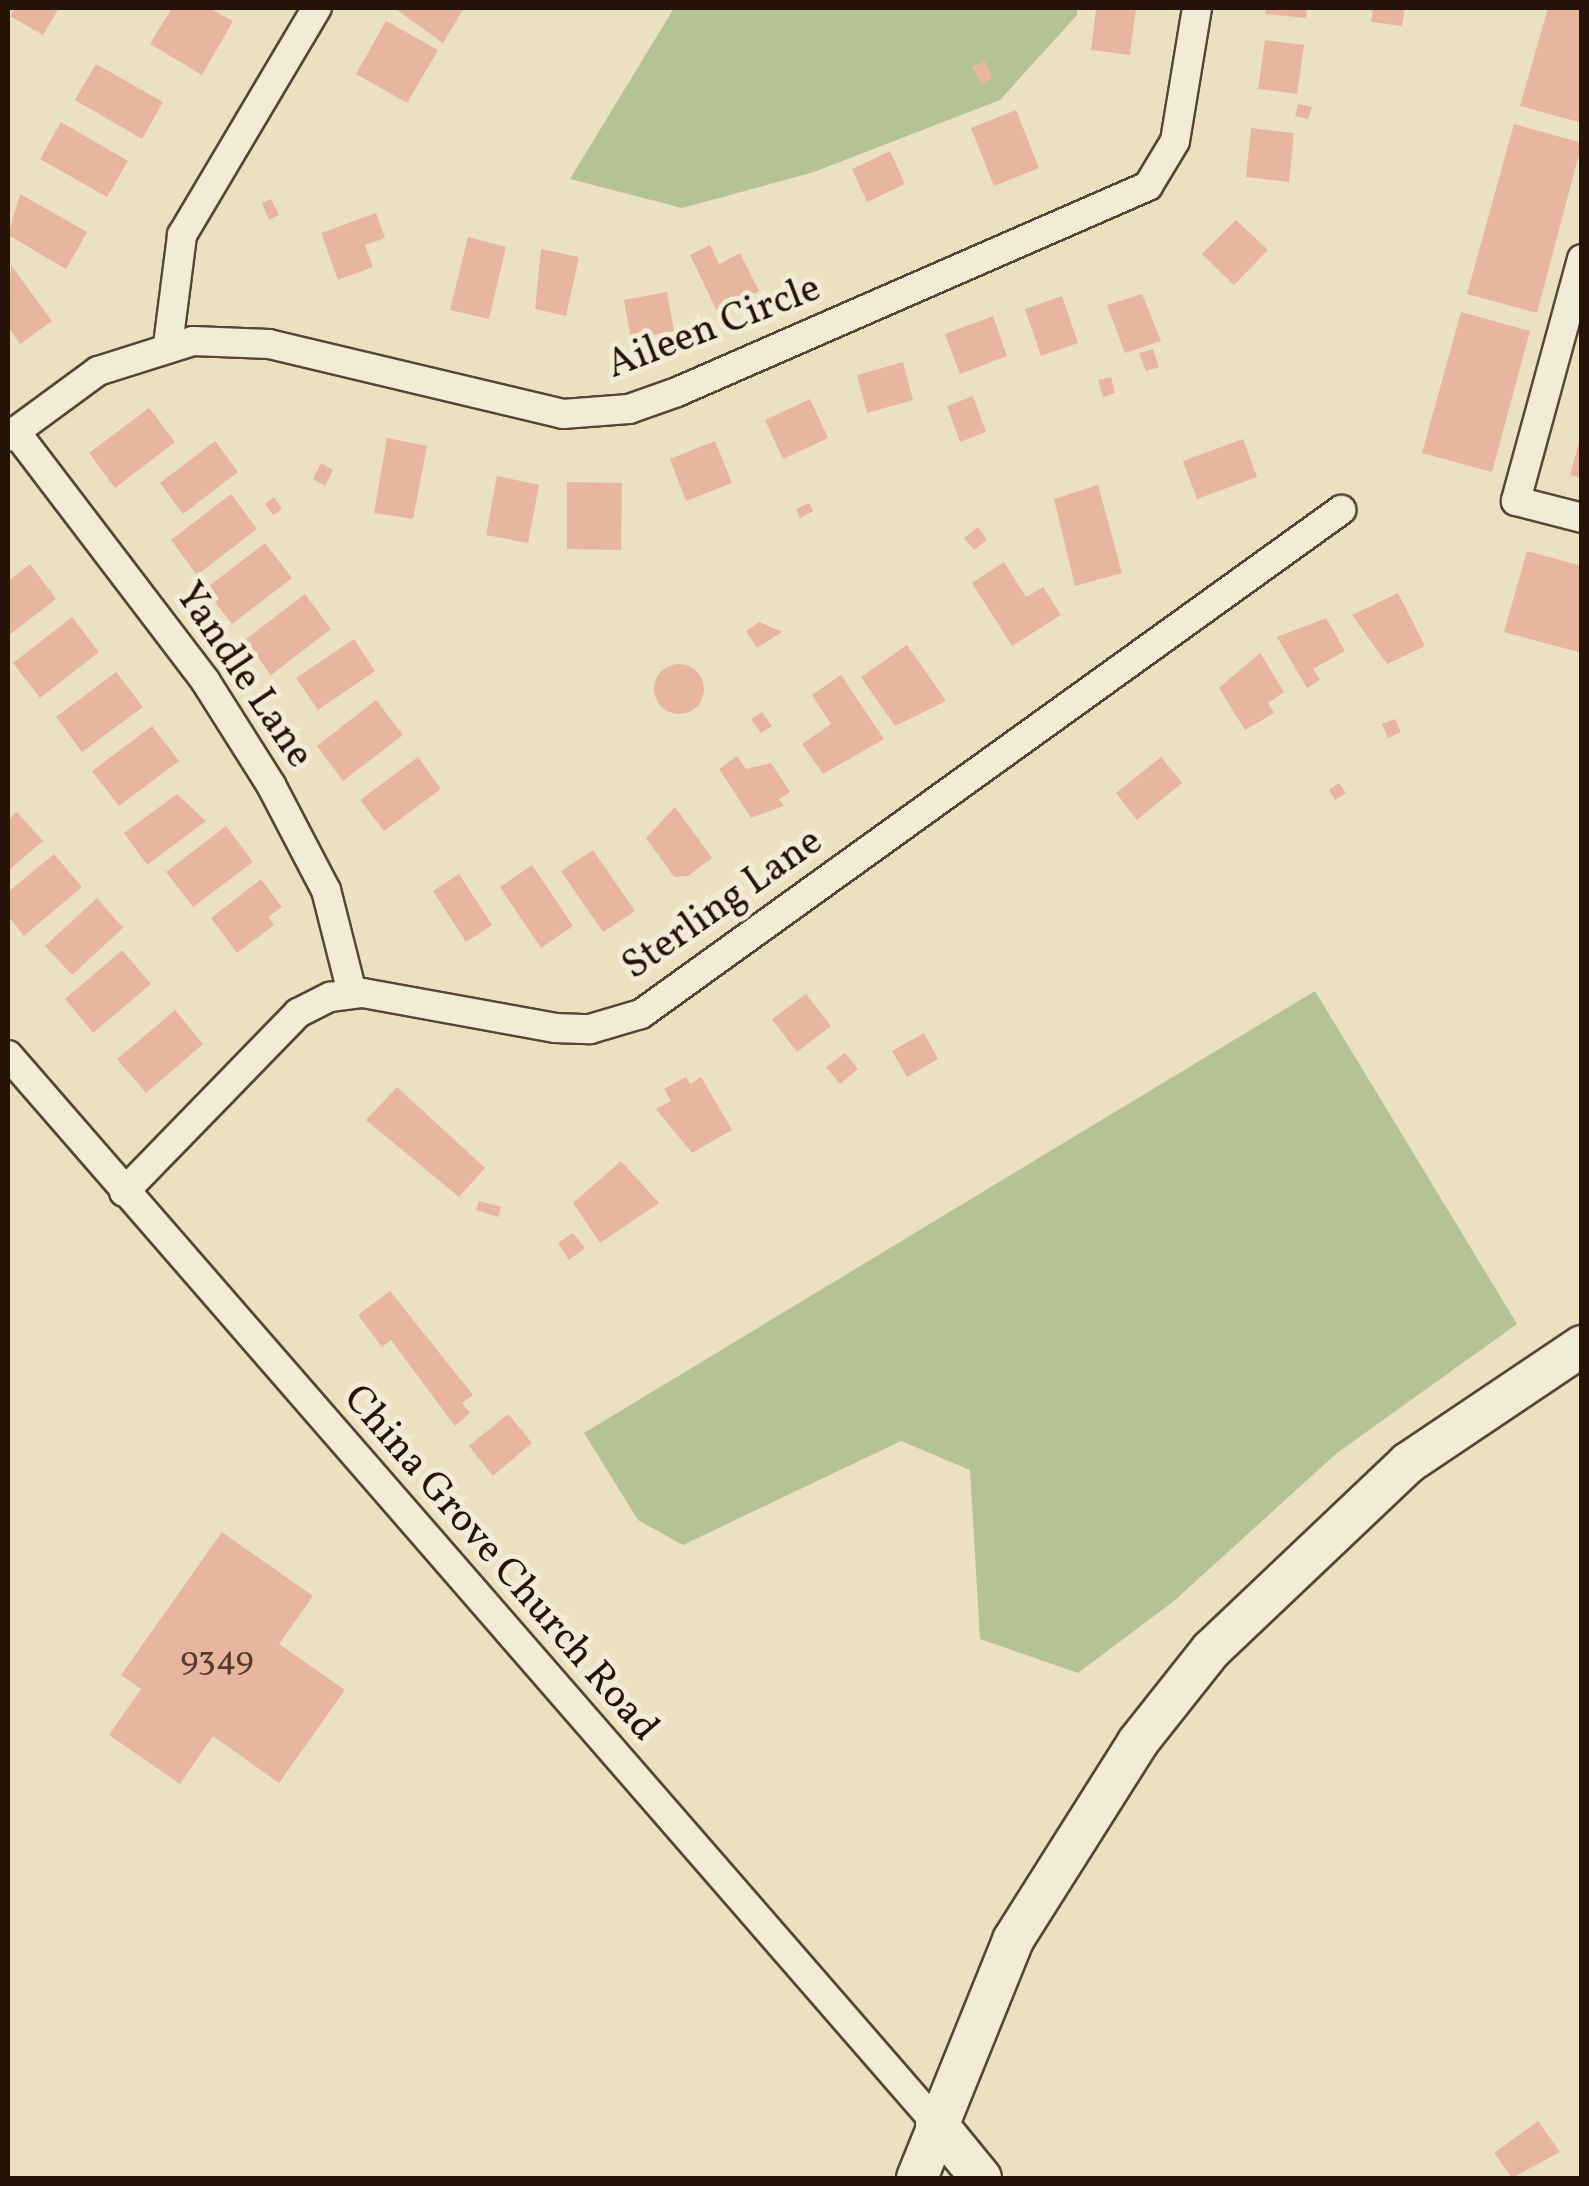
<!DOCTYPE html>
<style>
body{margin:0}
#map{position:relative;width:1589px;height:2186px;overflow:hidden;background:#ebe1c0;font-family:Vollkorn,serif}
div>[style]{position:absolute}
.green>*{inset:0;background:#b5c394}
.building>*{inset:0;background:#e8b69f}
.round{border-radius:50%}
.roads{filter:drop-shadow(2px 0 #564636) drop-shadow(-2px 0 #564636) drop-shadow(0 2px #564636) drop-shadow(0 -2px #564636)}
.street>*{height:28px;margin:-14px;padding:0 14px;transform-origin:14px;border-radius:14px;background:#f2ecd6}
.secondary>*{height:40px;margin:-20px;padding:0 20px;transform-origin:20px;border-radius:20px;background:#f2ecd6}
span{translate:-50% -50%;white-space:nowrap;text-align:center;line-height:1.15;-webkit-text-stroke:10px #f2ecd6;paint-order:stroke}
.number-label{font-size:35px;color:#563c2e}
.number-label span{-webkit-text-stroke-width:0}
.street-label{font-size:40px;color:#251308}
.frame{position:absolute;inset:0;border:10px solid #251308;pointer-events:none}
</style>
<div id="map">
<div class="green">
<i style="clip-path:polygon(674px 8px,1077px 8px,1077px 15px,1000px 100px,814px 172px,682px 208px,570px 179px)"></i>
<i style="clip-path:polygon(1315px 991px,1517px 1324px,1337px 1453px,1174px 1601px,1078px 1673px,980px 1639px,970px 1470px,901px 1441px,683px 1545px,638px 1520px,584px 1433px)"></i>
</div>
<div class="building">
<i style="clip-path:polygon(15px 8px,59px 8px,43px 35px,10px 16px)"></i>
<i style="clip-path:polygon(172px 8px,209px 8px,233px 21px,202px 75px,150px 44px)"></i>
<i style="clip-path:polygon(394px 8px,464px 8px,443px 43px)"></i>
<i style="clip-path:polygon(1096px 8px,1136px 8px,1130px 55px,1091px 50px)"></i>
<i style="clip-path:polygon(1266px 8px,1307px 8px,1306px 18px,1265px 14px)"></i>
<i style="clip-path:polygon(1373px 8px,1405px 8px,1402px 26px,1371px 22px)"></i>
<i style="clip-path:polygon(1548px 8px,1582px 8px,1582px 123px,1520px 106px)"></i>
<i style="clip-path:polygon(386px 21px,438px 50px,407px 103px,356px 74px)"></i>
<i style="clip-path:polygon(1265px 40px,1304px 45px,1297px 94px,1258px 89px)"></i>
<i style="clip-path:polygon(985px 61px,993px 78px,981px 84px,972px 67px)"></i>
<i style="clip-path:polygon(96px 64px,163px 102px,142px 139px,75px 100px)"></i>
<i style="clip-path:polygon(1298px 104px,1312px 107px,1308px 119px,1295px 116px)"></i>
<i style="clip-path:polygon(1016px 110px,1039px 168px,994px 186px,971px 128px)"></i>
<i style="clip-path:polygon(61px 122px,128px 161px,107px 197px,40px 159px)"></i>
<i style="clip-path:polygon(1514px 124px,1582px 143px,1537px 313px,1467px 294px)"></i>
<i style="clip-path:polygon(1251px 128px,1294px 133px,1289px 182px,1246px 177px)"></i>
<i style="clip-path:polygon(890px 151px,905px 184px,867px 202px,852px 169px)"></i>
<i style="clip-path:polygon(20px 194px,87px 232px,66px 269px,8px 235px)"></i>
<i style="clip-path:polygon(271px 199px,279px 215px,269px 220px,262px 203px)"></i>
<i style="clip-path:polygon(376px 213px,385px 238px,365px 245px,373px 267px,338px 280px,321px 233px)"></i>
<i style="clip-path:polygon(1236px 220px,1268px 250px,1234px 285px,1202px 254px)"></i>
<i style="clip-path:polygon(468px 237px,506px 247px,489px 319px,450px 310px)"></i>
<i style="clip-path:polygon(710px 245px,719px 264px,740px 253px,759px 291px,717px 311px,690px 255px)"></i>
<i style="clip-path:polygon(541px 249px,579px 257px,566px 316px,535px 309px)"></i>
<i style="clip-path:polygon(11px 265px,52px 321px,20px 344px,8px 327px)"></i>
<i style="clip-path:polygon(667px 292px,674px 331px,631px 339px,624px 300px)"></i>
<i style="clip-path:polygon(1142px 294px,1161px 341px,1125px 353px,1107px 305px)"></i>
<i style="clip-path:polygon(1062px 296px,1078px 343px,1041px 356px,1025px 309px)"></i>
<i style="clip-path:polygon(1461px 312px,1530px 331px,1492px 472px,1422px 453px)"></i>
<i style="clip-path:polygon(993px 316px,1007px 356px,960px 374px,945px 334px)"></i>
<i style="clip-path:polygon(1153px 349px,1159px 367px,1146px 371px,1139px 353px)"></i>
<i style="clip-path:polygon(903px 362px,913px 400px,867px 413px,857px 375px)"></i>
<i style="clip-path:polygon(1111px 377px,1115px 393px,1103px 397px,1098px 380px)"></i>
<i style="clip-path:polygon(973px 396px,986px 432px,960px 442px,947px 406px)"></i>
<i style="clip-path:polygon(810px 399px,828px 438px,783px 459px,765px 420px)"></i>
<i style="clip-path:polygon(149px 408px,175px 442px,115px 488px,89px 453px)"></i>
<i style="clip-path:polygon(387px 438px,427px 446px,413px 519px,374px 513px)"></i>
<i style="clip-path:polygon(1243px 439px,1257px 477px,1197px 499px,1183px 461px)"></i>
<i style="clip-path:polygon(1580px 439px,1582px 439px,1582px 478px,1570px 475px)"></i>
<i style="clip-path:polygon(215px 441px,238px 472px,183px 514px,160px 483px)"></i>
<i style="clip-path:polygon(715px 441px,732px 483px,686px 501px,670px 459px)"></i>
<i style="clip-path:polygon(321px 463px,333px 470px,325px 486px,313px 479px)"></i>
<i style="clip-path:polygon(497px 476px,539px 485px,528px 543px,486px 535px)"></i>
<i style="clip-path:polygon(567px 482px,622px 483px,621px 550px,567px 549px)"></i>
<i style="clip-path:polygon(1098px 485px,1122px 573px,1075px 586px,1054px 499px)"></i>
<i style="clip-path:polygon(231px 494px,257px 529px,197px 575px,171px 540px)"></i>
<i style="clip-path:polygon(274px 497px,282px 509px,273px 515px,265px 504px)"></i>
<i style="clip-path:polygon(809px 503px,813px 511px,800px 518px,796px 509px)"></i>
<i style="clip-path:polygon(978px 527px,987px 540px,974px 550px,964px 538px)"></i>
<i style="clip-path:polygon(265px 543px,292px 578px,232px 624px,205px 589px)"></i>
<i style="clip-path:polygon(1527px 551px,1582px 566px,1582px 653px,1504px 632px)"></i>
<i style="clip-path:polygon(1004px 562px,1026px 597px,1043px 587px,1061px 615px,1012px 646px,972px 583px)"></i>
<i style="clip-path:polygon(30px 564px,56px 599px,8px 636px,8px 581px)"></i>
<i style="clip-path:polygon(1398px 593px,1425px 646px,1387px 664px,1352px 615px)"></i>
<i style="clip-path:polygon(305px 594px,331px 629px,271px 675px,245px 640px)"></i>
<i style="clip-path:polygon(72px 617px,99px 652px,40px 698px,13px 663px)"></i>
<i style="clip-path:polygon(1326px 618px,1345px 651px,1313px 669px,1320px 680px,1307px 688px,1277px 637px)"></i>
<i style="clip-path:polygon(759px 622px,782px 632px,757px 648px,746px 631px)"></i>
<i style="clip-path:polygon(354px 639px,375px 671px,318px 710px,296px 678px)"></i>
<i style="clip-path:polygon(907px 645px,946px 701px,895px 726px,861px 677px)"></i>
<i style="clip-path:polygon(1260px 653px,1284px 692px,1268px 703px,1274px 713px,1245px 730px,1219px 688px)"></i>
<i class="round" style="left:654px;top:664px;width:50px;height:50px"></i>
<i style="clip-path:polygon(116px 672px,143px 707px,82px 752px,56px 717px)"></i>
<i style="clip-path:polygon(841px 675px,884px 739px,823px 774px,802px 744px,831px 724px,812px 695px)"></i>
<i style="clip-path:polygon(376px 700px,403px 735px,343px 781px,317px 746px)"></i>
<i style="clip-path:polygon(762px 712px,772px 726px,761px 733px,751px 719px)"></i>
<i style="clip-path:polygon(1395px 719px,1401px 732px,1388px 738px,1382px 724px)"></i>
<i style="clip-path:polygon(152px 726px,179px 761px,119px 806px,92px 771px)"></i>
<i style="clip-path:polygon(737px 756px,746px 769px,771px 763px,790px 792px,779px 799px,784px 806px,751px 818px,719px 769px)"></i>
<i style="clip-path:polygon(418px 757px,441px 789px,384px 831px,360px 800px)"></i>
<i style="clip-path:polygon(1161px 757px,1182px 783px,1137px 820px,1116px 793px)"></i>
<i style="clip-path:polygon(1339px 783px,1346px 793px,1335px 800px,1329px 790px)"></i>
<i style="clip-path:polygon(177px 794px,206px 821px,147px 865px,124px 833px)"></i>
<i style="clip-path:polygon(675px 807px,712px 858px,688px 876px,674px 877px,646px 838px)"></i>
<i style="clip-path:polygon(17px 812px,43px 841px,8px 871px,8px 820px)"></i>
<i style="clip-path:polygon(226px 826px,253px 862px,193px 907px,166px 872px)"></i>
<i style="clip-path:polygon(593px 850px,635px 911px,603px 932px,561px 871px)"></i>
<i style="clip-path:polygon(54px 854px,82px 887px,24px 936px,8px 916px,8px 892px)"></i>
<i style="clip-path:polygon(532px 865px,573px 926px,541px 948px,500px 887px)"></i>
<i style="clip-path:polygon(459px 874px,492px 925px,466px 942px,433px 891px)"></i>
<i style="clip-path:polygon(261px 879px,282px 907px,268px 917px,274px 925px,237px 953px,211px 918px)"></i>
<i style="clip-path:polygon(97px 898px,123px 928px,72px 975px,45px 946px)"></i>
<i style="clip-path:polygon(122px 950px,151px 984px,93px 1033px,65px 999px)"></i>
<i style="clip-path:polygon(806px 994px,831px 1026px,797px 1052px,772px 1019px)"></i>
<i style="clip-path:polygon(175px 1010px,203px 1044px,146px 1093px,117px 1059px)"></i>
<i style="clip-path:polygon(924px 1033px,938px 1059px,907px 1077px,892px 1051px)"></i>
<i style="clip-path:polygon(845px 1053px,858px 1069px,840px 1084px,826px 1067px)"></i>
<i style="clip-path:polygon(686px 1077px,690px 1084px,701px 1077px,732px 1130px,692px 1153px,656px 1109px,671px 1101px,664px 1089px)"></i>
<i style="clip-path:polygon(397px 1087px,485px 1168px,459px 1197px,366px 1120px)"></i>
<i style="clip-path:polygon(621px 1161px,659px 1203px,600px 1243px,573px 1203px)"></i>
<i style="clip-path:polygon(479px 1201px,501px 1207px,498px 1217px,476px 1210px)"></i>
<i style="clip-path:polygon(573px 1233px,585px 1248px,569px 1260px,558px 1243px)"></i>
<i style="clip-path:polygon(390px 1291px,473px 1395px,462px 1403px,470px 1413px,455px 1426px,391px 1340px,382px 1347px,358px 1315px)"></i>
<i style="clip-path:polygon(508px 1414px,532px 1443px,493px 1476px,469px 1446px)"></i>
<i style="clip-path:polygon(222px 1532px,313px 1596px,279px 1644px,345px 1690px,279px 1783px,213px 1736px,180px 1784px,109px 1735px,141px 1689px,121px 1675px)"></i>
<i style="clip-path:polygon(1538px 2121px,1560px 2152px,1512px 2178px,1494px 2153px)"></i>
</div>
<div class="roads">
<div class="street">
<i style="left:1582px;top:259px;width:251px;rotate:105.3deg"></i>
<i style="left:1516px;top:501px;width:68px;rotate:14.4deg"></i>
<i style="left:168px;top:345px;width:111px;rotate:-82.7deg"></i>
<i style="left:182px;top:235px;width:264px;rotate:-59.3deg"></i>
<i style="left:15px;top:431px;width:315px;rotate:52.7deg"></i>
<i style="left:206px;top:682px;width:122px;rotate:57.7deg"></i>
<i style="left:271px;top:785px;width:119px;rotate:62.4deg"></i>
<i style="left:326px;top:890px;width:106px;rotate:75.8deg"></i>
<i style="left:8px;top:437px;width:112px;rotate:-36.3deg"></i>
<i style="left:98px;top:371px;width:100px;rotate:-17.5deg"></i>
<i style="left:193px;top:341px;width:76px;rotate:2.3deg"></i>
<i style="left:269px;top:344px;width:302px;rotate:13.4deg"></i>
<i style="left:563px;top:414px;width:66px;rotate:-4.3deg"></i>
<i style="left:629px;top:409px;width:51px;rotate:-19.5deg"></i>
<i style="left:677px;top:392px;width:514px;rotate:-23.62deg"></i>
<i style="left:1148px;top:186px;width:52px;rotate:-59deg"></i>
<i style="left:1175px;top:141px;width:135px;rotate:-80.6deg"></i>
<i style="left:8px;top:1055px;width:1415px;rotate:49.01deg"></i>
<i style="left:124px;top:1192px;width:250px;rotate:-45.8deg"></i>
<i style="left:298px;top:1013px;width:36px;rotate:-27deg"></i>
<i style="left:330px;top:997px;width:33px;rotate:-7deg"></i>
<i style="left:363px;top:993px;width:195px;rotate:10.3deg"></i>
<i style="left:555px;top:1028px;width:35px;rotate:2deg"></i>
<i style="left:590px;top:1029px;width:53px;rotate:-16.4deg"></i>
<i style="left:641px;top:1014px;width:863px;rotate:-35.75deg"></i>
</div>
<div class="secondary">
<i style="left:936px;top:2123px;width:71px;rotate:50.7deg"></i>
<i style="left:917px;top:2178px;width:257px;rotate:-68deg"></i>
<i style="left:1013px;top:1940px;width:234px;rotate:-57.7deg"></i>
<i style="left:1138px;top:1742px;width:117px;rotate:-51.6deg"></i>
<i style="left:1211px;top:1650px;width:272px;rotate:-43.5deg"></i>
<i style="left:1408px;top:1463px;width:210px;rotate:-33.9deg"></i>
</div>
</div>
<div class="number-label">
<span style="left:217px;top:1660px">9349</span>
</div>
<div class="street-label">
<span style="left:714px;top:328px;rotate:-21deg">Aileen Circle</span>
<span style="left:243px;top:676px;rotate:56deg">Yandle Lane</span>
<span style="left:723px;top:905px;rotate:-35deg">Sterling Lane</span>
<span style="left:500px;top:1564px;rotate:49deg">China Grove Church Road</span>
</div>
<div class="frame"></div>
</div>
